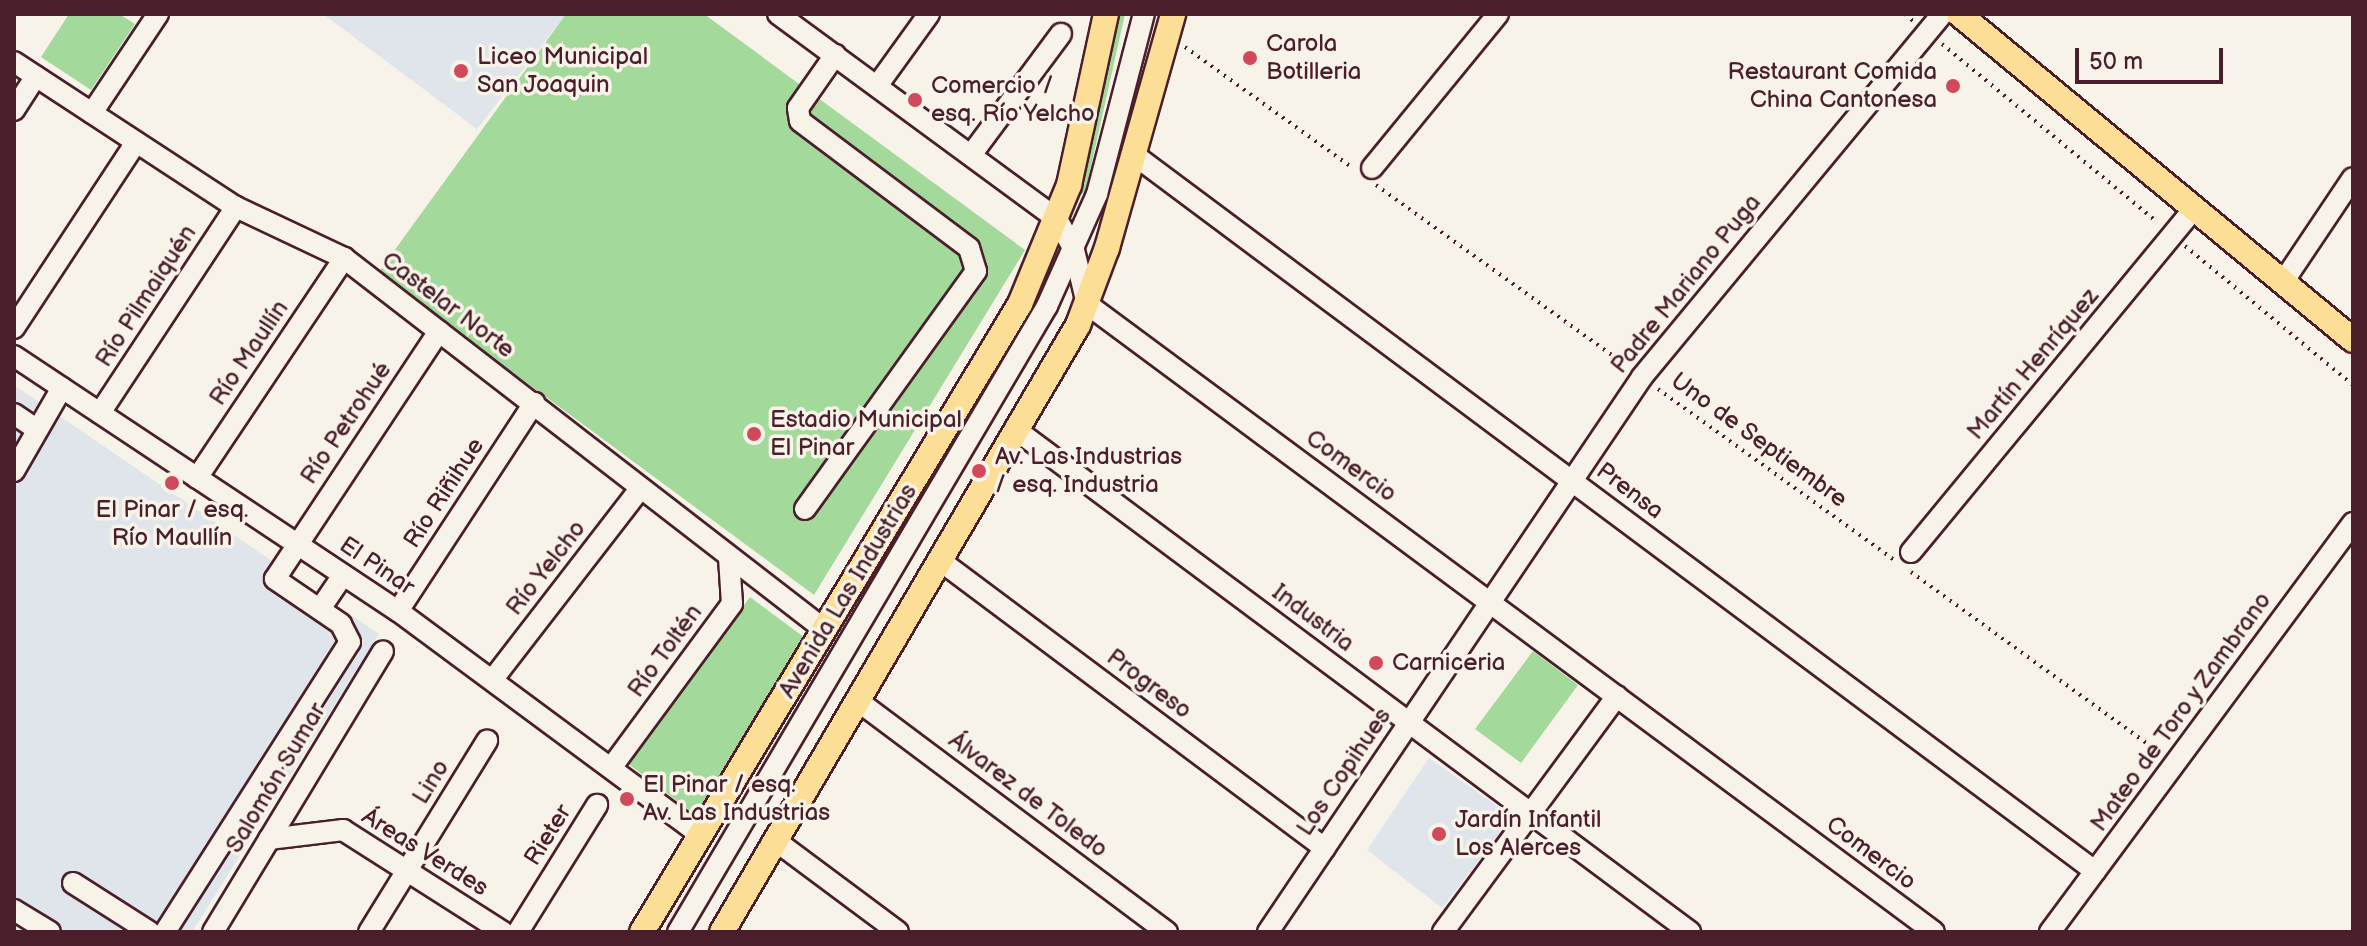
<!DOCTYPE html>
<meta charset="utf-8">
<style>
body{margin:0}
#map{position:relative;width:2367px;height:946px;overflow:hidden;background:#f7f3e8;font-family:"Balsamiq Sans",sans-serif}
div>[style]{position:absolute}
.built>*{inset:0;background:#dfe5ea}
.green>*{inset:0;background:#a4d99c}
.path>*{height:4px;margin-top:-2px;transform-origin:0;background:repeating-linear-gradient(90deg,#4a1f2b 0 2px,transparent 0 8px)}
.roads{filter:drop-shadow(2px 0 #4a1f2b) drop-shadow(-2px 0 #4a1f2b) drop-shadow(0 2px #4a1f2b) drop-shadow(0 -2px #4a1f2b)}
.minor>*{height:20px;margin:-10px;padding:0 10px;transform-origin:10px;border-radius:10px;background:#f7f3e8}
.major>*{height:24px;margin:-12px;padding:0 12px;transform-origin:12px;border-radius:12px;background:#fcde96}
.dots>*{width:22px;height:22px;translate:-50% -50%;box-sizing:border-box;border:4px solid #f7f3e8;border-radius:50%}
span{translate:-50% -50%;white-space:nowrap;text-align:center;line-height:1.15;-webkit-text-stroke:7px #f7f3e8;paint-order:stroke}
.poi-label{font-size:24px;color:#4a1f2b}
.left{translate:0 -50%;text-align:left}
.right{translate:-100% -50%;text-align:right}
.street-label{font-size:24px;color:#4a1f2b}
.frame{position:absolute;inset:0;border:16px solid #4a1f2b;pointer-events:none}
.scale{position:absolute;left:2075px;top:48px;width:148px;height:36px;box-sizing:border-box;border:4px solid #4a1f2b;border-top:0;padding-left:10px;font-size:24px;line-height:28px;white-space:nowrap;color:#4a1f2b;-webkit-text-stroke:6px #f7f3e8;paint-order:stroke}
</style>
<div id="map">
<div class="built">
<i style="clip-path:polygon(323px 14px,566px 14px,477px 129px)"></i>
<i style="clip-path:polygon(14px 385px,379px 634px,192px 932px,14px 932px)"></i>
<i style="clip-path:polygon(1429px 758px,1513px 817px,1442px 908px,1367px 850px)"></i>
</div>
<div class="green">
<i style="clip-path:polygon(69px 14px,119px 14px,135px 24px,91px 90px,41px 57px)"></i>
<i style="clip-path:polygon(566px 14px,704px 14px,1025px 250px,814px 595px,378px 273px)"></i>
<i style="clip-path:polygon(1112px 14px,1125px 14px,1085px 193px,1076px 195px)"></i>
<i style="clip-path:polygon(750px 597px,805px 638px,704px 821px,627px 763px)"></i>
<i style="clip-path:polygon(1533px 651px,1578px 685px,1521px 763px,1475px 729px)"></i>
</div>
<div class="path">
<i style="left:1905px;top:14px;width:11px;rotate:41deg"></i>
<i style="left:1942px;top:44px;width:279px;rotate:39.6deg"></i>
<i style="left:1185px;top:47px;width:207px;rotate:35.8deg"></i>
<i style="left:1376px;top:185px;width:311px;rotate:35.8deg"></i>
<i style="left:2185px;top:246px;width:218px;rotate:39.6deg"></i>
<i style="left:1658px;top:389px;width:291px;rotate:35.9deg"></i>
<i style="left:1911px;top:572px;width:306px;rotate:36deg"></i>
</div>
<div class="roads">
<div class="minor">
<i style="left:778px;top:14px;width:346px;rotate:36.3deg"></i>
<i style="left:1057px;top:219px;width:35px;rotate:61deg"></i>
<i style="left:1074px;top:250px;width:56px;rotate:76.5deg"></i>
<i style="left:1087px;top:304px;width:1054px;rotate:36.55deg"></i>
<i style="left:14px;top:62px;width:265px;rotate:33.2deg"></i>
<i style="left:236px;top:207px;width:119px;rotate:25.3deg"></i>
<i style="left:344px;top:258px;width:608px;rotate:37.72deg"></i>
<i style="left:877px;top:86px;width:89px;rotate:-54.2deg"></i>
<i style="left:14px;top:110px;width:40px;rotate:-57.1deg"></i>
<i style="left:92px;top:113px;width:119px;rotate:-56.3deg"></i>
<i style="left:1133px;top:154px;width:1200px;rotate:36.7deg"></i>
<i style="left:971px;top:155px;width:151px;rotate:-53.4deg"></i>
<i style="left:1372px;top:168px;width:199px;rotate:-50.7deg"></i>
<i style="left:2283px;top:282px;width:125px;rotate:-56.1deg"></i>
<i style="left:14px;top:328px;width:222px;rotate:-56.7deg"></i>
<i style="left:14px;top:356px;width:461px;rotate:33.6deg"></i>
<i style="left:398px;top:611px;width:377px;rotate:36.5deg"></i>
<i style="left:100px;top:413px;width:247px;rotate:-56.6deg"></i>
<i style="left:14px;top:414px;width:25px;rotate:34deg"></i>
<i style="left:1019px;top:432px;width:837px;rotate:36.69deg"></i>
<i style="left:14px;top:471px;width:96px;rotate:-60deg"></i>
<i style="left:197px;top:478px;width:265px;rotate:-56.2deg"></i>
<i style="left:805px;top:509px;width:293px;rotate:-54.3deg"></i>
<i style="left:976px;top:271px;width:24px;rotate:-107deg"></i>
<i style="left:969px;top:248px;width:211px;rotate:-143.1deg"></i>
<i style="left:800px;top:121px;width:13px;rotate:-99deg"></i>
<i style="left:798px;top:108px;width:65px;rotate:-55.1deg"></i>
<i style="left:1911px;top:552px;width:445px;rotate:-50.5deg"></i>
<i style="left:942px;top:562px;width:478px;rotate:36.8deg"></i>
<i style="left:320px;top:609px;width:41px;rotate:-55.9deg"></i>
<i style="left:398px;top:611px;width:249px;rotate:-56.8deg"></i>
<i style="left:493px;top:679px;width:240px;rotate:-52.3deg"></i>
<i style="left:858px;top:701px;width:386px;rotate:36.8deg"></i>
<i style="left:611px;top:768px;width:204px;rotate:-53.6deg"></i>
<i style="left:732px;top:604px;width:47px;rotate:-93.7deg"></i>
<i style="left:269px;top:839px;width:75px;rotate:-6.9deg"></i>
<i style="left:343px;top:830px;width:190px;rotate:32.5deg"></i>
<i style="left:776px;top:841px;width:152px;rotate:36.7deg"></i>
<i style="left:73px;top:883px;width:91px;rotate:32.5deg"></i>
<i style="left:14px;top:910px;width:42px;rotate:31.4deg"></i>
<i style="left:165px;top:932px;width:344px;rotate:-57.5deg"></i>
<i style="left:350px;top:642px;width:20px;rotate:-117deg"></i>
<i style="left:341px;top:624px;width:80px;rotate:-145.7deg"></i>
<i style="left:275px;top:579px;width:297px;rotate:-56.5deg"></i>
<i style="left:213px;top:932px;width:328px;rotate:-58.8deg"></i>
<i style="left:369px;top:932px;width:225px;rotate:-58.3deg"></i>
<i style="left:518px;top:932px;width:150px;rotate:-58.1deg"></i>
<i style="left:678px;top:932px;width:727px;rotate:-59.48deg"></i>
<i style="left:1047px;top:306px;width:123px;rotate:-65.9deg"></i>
<i style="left:1097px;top:194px;width:186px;rotate:-75.4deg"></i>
<i style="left:1268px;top:932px;width:669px;rotate:-56.02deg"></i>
<i style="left:1642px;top:377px;width:471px;rotate:-50.4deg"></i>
<i style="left:1443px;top:932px;width:293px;rotate:-53.6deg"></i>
<i style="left:2050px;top:932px;width:509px;rotate:-53.47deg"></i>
</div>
<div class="major">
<i style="left:1959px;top:14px;width:511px;rotate:39.6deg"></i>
<i style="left:642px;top:932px;width:733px;rotate:-58.96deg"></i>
<i style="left:1020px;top:304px;width:129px;rotate:-67.6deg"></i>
<i style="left:1069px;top:185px;width:175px;rotate:-77.8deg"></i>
<i style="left:722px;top:932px;width:704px;rotate:-59.61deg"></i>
<i style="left:1078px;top:325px;width:82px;rotate:-69.4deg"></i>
<i style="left:1107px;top:248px;width:243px;rotate:-74.2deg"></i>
</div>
</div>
<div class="dots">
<i style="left:1250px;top:58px;background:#d1495b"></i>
<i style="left:461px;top:71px;background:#d1495b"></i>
<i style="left:1953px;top:86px;background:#d1495b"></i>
<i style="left:915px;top:100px;background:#d1495b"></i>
<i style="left:754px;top:434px;background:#d1495b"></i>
<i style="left:979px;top:471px;background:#d1495b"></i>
<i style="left:172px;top:483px;background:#d1495b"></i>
<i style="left:1376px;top:663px;background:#d1495b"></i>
<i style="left:627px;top:799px;background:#d1495b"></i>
<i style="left:1439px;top:834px;background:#d1495b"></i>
</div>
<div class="poi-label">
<span class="left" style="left:1266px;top:58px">Carola<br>Botilleria</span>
<span class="left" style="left:477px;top:71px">Liceo Municipal<br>San Joaquin</span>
<span class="right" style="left:1937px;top:86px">Restaurant Comida<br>China Cantonesa</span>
<span class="left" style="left:931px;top:100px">Comercio /<br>esq. Río Yelcho</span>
<span class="left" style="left:770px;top:434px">Estadio Municipal<br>El Pinar</span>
<span class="left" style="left:995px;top:471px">Av. Las Industrias<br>/ esq. Industria</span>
<span style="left:172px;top:524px">El Pinar / esq.<br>Río Maullín</span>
<span class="left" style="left:1392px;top:663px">Carniceria</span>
<span class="left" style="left:643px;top:799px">El Pinar / esq.<br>Av. Las Industrias</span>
<span class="left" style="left:1455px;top:834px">Jardín Infantil<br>Los Alerces</span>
</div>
<div class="street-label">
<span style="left:1686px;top:284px;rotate:-51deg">Padre Mariano Puga</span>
<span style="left:146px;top:296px;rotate:-57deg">Río Pilmaiquén</span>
<span style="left:448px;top:305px;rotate:37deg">Castelar Norte</span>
<span style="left:249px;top:353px;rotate:-56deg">Río Maullín</span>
<span style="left:2033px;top:364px;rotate:-50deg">Martín Henríquez</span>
<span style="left:346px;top:423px;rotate:-56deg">Río Petrohué</span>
<span style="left:1759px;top:440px;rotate:36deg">Uno de Septiembre</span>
<span style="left:1351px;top:466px;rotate:36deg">Comercio</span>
<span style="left:1630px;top:491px;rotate:37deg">Prensa</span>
<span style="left:444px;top:493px;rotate:-57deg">Río Riñihue</span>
<span style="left:377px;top:566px;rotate:34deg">El Pinar</span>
<span style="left:546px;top:568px;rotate:-52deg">Río Yelcho</span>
<span style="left:848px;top:591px;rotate:-59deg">Avenida Las Industrias</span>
<span style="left:1313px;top:618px;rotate:37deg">Industria</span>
<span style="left:665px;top:651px;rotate:-54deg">Río Toltén</span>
<span style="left:1149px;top:684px;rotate:37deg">Progreso</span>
<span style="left:2181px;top:712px;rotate:-54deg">Mateo de Toro y Zambrano</span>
<span style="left:1344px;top:772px;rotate:-56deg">Los Copihues</span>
<span style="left:276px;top:778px;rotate:-59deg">Salomón Sumar</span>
<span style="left:431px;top:782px;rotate:-58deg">Lino</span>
<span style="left:1028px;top:795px;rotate:37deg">Álvarez de Toledo</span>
<span style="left:548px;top:835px;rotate:-58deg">Rieter</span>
<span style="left:425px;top:852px;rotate:32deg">Áreas Verdes</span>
<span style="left:1871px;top:853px;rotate:37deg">Comercio</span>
</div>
<div class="frame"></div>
<div class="scale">50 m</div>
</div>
